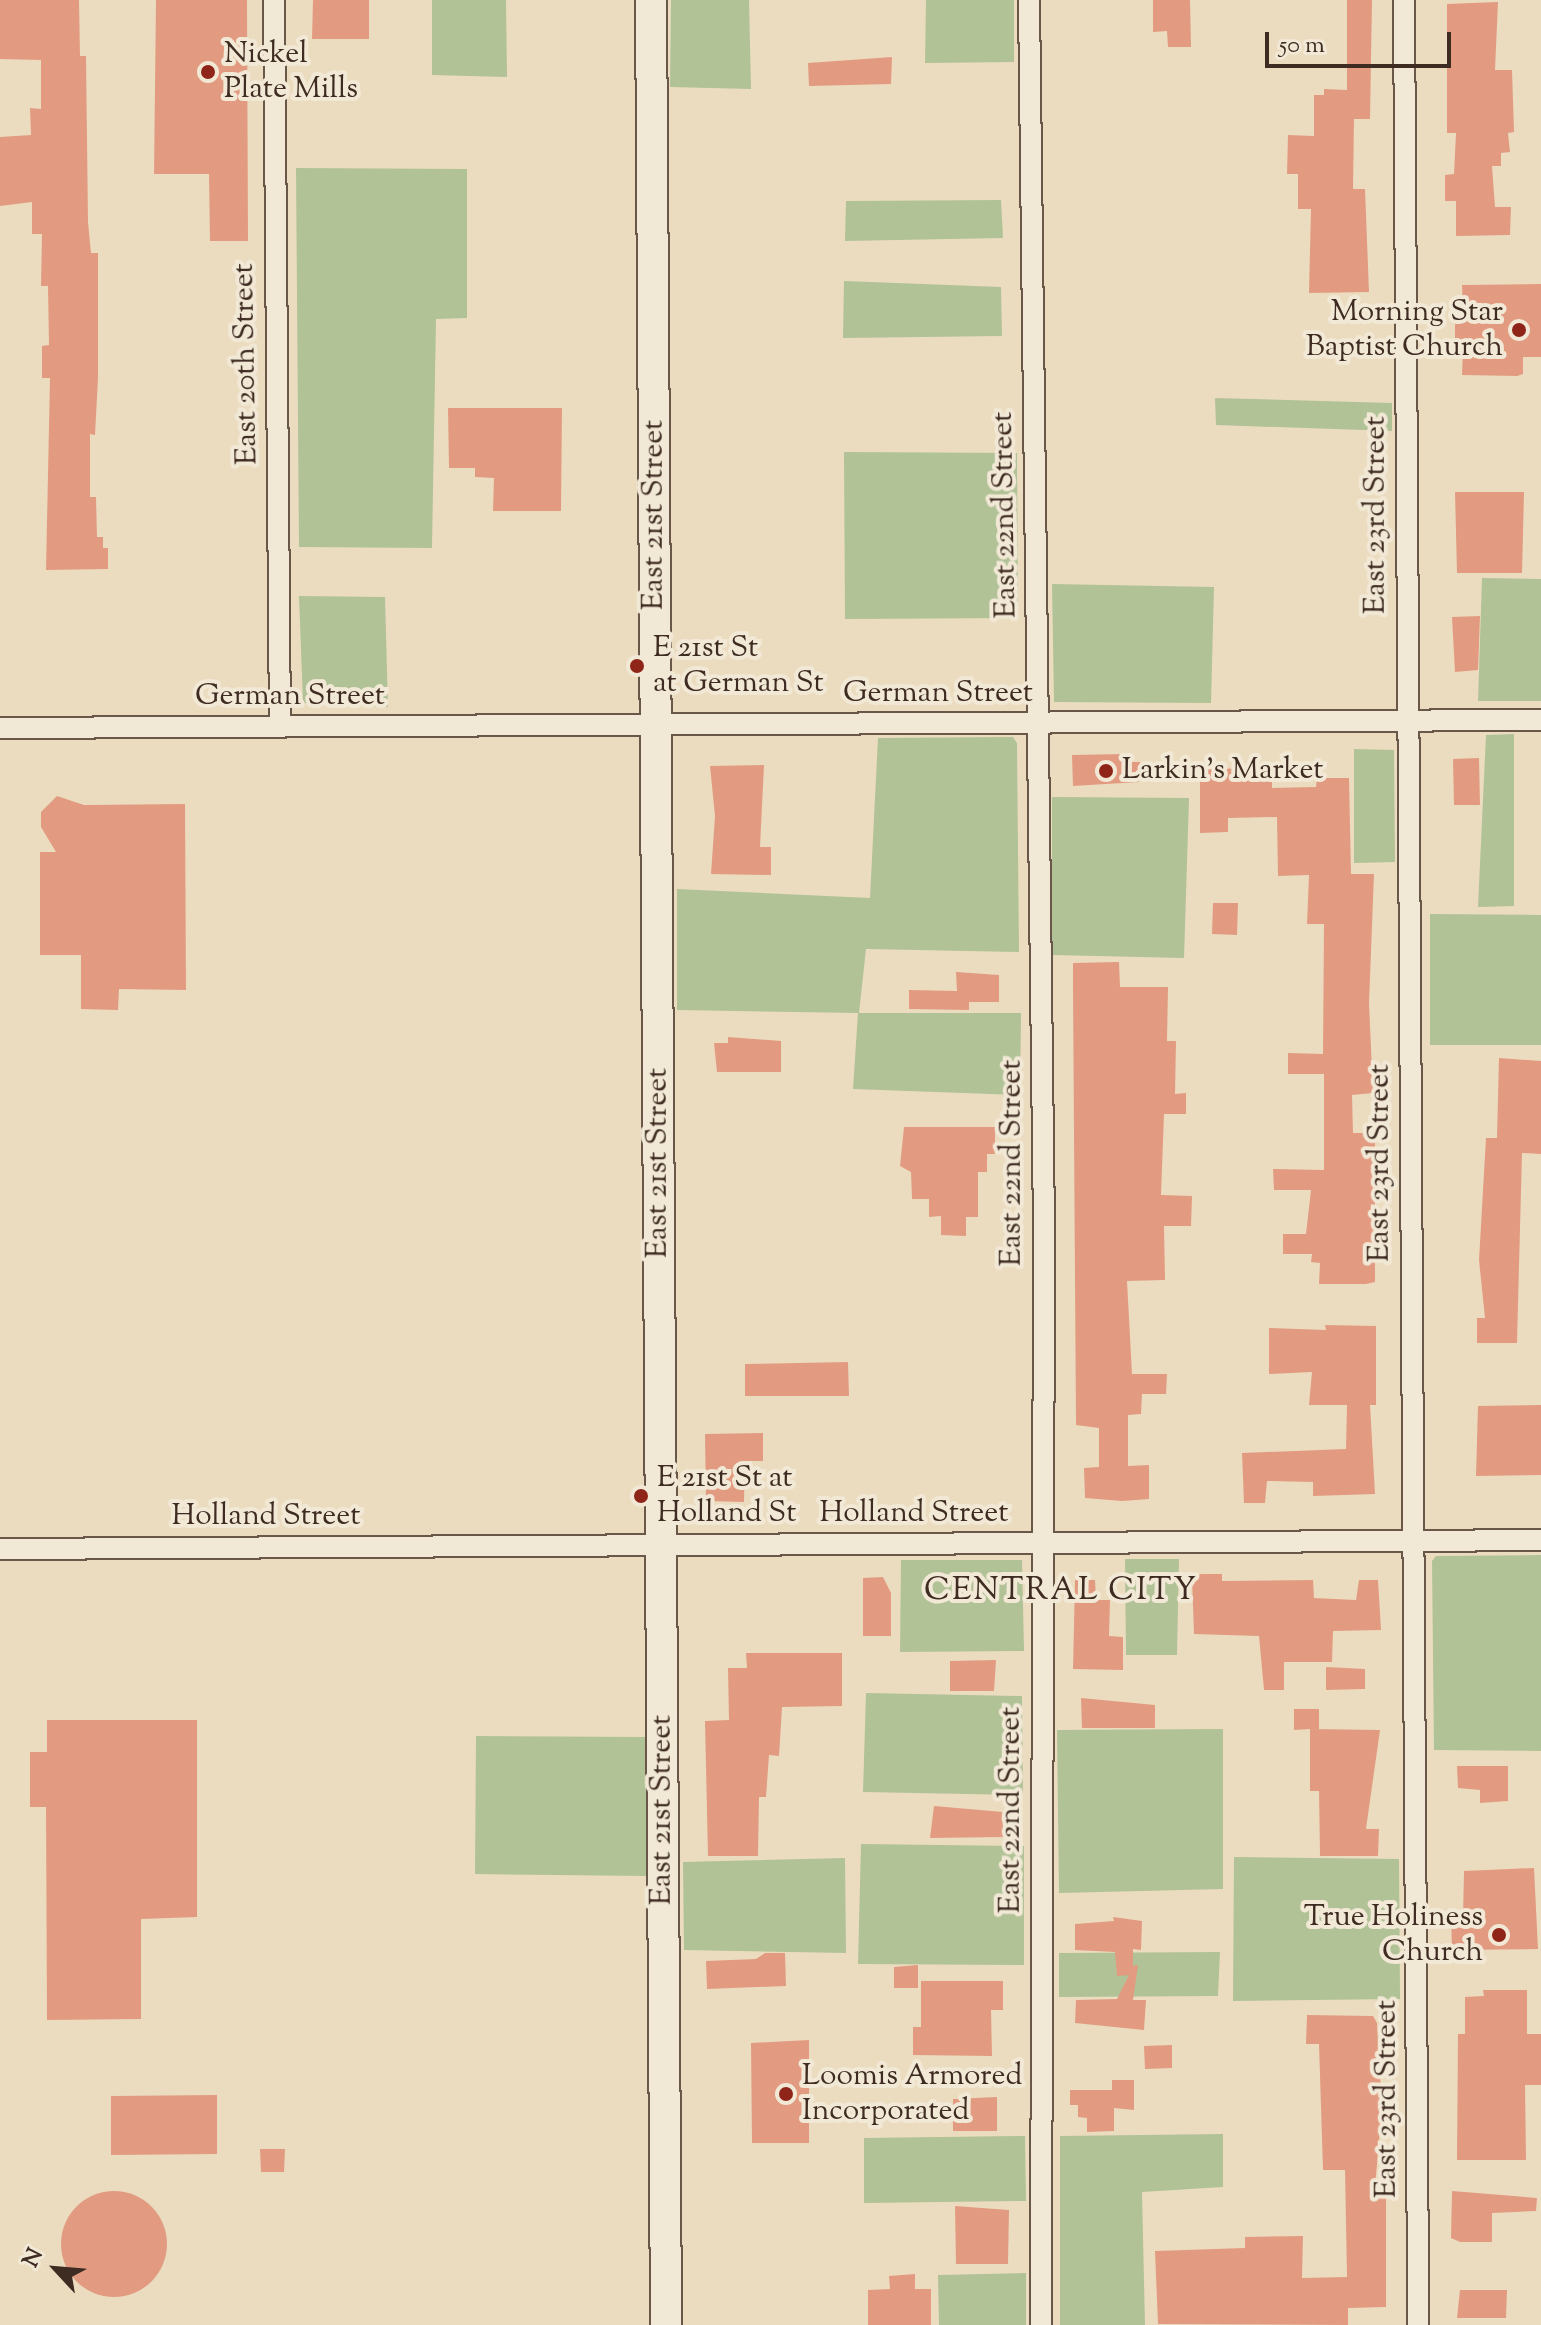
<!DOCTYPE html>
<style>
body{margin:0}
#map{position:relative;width:1541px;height:2325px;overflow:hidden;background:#ebdcc0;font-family:"Sorts Mill Goudy",serif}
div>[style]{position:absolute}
.green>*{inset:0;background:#b1c297}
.building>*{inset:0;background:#e29b81}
.round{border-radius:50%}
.roads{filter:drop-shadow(2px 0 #695749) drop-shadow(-2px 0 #695749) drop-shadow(0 2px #695749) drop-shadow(0 -2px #695749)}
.street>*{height:20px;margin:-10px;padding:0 10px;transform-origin:10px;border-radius:10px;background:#f2e8d6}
.secondary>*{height:30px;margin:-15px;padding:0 15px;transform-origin:15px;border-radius:15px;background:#f2e8d6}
.dots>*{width:22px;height:22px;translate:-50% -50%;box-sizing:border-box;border:4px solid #f2e8d6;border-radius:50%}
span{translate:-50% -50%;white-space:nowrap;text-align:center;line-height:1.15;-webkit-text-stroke:8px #f2e8d6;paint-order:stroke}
.poi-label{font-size:30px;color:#3e2b21}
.left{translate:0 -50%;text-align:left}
.right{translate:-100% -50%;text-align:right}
.street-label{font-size:30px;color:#3e2b21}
.neighbourhood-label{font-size:32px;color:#3e2b21;letter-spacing:2px}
.north{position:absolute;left:16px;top:2229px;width:80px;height:80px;-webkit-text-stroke:6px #f2e8d6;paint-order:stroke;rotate:296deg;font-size:22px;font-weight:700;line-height:32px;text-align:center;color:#3e2b21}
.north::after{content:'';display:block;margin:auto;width:28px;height:36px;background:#3e2b21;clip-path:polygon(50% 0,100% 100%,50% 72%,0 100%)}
.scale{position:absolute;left:1265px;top:32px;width:186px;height:36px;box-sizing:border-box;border:4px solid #3e2b21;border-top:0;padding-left:10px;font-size:24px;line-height:28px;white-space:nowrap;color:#3e2b21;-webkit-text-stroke:6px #f2e8d6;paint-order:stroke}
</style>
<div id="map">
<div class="green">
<i style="clip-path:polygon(432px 0,506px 0,507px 77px,432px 75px)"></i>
<i style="clip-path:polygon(671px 0,749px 0,751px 89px,670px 87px)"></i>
<i style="clip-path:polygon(926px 0,1014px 0,1014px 62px,925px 63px)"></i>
<i style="clip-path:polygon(296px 168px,467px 169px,467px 318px,436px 319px,432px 548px,299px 547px)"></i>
<i style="clip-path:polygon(1001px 200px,1003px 238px,845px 241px,846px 201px)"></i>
<i style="clip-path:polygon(844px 281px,1001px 287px,1002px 336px,843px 338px)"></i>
<i style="clip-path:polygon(1215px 398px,1392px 403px,1392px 431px,1216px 425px)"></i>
<i style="clip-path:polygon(844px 452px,1017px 453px,1018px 618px,845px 619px)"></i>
<i style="clip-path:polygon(1482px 578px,1541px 579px,1541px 701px,1478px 701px)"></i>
<i style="clip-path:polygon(1052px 584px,1214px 587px,1211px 703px,1054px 702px)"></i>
<i style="clip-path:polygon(299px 596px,385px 597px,388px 707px,303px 703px)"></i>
<i style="clip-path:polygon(1514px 734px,1514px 906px,1478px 907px,1486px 735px)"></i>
<i style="clip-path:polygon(1013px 737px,1017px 743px,1019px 952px,866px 949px,859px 1013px,1021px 1013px,1020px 1095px,853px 1089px,858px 1013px,677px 1010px,677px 889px,870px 898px,878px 738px)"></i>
<i style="clip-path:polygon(1354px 749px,1394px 750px,1395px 862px,1354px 863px)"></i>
<i style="clip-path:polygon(1052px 797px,1189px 798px,1184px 958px,1052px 955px)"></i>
<i style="clip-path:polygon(1430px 914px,1541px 915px,1541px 1045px,1430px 1045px)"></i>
<i style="clip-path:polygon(1541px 1555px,1541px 1751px,1434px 1750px,1432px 1561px,1436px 1556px)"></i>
<i style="clip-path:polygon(1125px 1559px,1179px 1559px,1177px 1655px,1126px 1655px)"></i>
<i style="clip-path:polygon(901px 1560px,1022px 1560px,1024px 1651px,900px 1652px)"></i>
<i style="clip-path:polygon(866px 1693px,1022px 1696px,1023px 1795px,863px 1792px)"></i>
<i style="clip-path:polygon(1223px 1729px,1223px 1889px,1059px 1893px,1057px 1730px)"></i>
<i style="clip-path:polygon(476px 1736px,648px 1737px,646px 1876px,475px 1874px)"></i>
<i style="clip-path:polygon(861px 1844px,1024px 1846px,1024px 1965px,858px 1964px)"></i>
<i style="clip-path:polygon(1234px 1857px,1399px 1859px,1400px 1999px,1233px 2001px)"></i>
<i style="clip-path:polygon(845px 1858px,846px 1953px,684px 1950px,683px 1862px)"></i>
<i style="clip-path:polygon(1220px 1952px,1218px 1996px,1059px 1997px,1059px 1953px)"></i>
<i style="clip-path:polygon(1223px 2134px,1223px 2187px,1142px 2192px,1145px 2325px,1060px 2325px,1060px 2136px)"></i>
<i style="clip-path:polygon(1025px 2136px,1026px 2201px,864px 2203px,864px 2138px)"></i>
<i style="clip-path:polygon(1026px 2273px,1026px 2325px,939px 2325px,938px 2275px)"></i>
</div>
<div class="building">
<i style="clip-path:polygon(0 0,79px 0,80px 56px,86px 56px,88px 222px,91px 253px,98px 253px,98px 378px,95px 435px,90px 434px,90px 497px,96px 497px,97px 537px,103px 537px,103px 548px,108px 548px,108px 569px,46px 570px,50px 378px,42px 378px,42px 346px,49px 345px,48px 286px,41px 286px,42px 234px,32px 234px,32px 202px,0 206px,0 137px,31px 135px,30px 108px,41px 109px,41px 60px,0 59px)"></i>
<i style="clip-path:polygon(156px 0,247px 0,248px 241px,210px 241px,209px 174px,154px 174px)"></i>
<i style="clip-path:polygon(313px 0,369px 0,369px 39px,312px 39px)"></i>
<i style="clip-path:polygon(1153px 0,1190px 0,1191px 47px,1168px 47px,1167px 31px,1153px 32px)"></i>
<i style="clip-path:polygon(1347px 0,1372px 0,1370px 119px,1354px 119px,1353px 189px,1365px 189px,1369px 292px,1309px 293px,1311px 209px,1298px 209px,1298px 174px,1287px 174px,1288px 135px,1314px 136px,1314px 95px,1324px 95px,1324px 89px,1347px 90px)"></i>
<i style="clip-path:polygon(1498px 2px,1495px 70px,1512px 70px,1514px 132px,1508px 133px,1510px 152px,1501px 153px,1501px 166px,1492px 166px,1495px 207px,1511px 207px,1510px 235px,1456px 236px,1456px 201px,1445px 201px,1445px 175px,1454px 174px,1456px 133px,1447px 133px,1447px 4px)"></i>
<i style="clip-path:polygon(892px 57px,891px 84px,809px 86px,808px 63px)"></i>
<i style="clip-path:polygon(1541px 284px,1541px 357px,1523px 357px,1523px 374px,1517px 376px,1462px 375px,1463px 349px,1455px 350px,1455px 310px,1463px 309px,1462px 285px)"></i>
<i style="clip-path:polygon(448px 408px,562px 408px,561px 511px,493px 511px,494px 478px,475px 477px,475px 468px,449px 468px)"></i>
<i style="clip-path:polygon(1455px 492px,1524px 492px,1522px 573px,1457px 573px)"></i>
<i style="clip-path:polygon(1480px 616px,1478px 670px,1455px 672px,1452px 617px)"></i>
<i style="clip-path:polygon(1125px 754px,1125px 762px,1140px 762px,1139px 782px,1073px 786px,1072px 755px)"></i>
<i style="clip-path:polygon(1479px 758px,1480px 805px,1454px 805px,1453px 759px)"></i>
<i style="clip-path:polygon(764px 765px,760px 847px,771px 847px,771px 875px,711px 874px,715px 816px,710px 766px)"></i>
<i style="clip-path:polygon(1272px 768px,1272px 788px,1316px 787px,1317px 778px,1349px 778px,1351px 874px,1374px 874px,1369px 1003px,1373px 1093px,1352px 1095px,1353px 1133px,1375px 1133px,1375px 1282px,1366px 1284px,1319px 1284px,1320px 1263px,1311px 1262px,1312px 1254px,1283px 1254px,1283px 1234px,1306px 1234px,1311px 1190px,1274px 1190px,1273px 1169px,1324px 1170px,1324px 1074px,1288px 1074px,1288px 1053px,1323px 1054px,1324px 924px,1307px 924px,1309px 875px,1278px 876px,1277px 817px,1228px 818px,1228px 832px,1200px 833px,1200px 769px)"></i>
<i style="clip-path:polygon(57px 796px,84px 805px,185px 804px,186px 990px,119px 989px,118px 1010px,81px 1009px,81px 955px,40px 955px,40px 852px,56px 852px,41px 827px,41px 812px)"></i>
<i style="clip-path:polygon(1213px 903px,1238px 903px,1237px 935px,1212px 934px)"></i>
<i style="clip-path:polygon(1119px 962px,1120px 987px,1168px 987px,1167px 1041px,1176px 1041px,1175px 1094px,1186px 1093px,1186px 1114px,1164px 1114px,1161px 1195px,1192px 1196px,1191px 1226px,1164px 1226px,1165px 1280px,1127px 1281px,1132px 1374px,1167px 1374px,1166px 1394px,1142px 1394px,1141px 1414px,1128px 1415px,1128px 1466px,1149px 1465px,1149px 1499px,1122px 1501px,1085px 1498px,1084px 1468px,1099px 1467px,1099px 1428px,1076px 1425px,1073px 988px,1073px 963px)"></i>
<i style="clip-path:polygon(956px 972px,999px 975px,999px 1002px,969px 1002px,969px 1010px,909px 1009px,909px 990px,957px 991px)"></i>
<i style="clip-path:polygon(728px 1037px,781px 1041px,781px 1072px,717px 1072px,714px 1043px,728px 1043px)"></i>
<i style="clip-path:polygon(1499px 1058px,1541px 1061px,1541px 1154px,1522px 1153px,1517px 1343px,1477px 1343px,1477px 1318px,1485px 1318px,1479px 1260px,1486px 1138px,1497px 1138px)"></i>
<i style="clip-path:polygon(904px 1127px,995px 1127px,995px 1154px,987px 1154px,987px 1172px,978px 1172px,978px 1217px,966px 1217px,966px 1236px,941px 1235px,941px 1216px,929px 1217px,929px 1199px,912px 1199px,911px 1172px,900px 1166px)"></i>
<i style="clip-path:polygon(1325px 1325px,1376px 1326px,1376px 1405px,1370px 1405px,1375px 1494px,1313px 1496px,1313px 1482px,1267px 1481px,1265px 1503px,1244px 1503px,1242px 1453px,1346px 1449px,1347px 1405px,1309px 1405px,1312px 1372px,1269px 1374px,1269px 1328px,1326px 1330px)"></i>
<i style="clip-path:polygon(848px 1362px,849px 1396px,745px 1396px,745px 1364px)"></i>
<i style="clip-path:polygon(1541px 1405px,1541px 1475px,1476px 1476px,1478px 1406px)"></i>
<i style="clip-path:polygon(763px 1433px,763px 1461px,745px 1461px,744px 1502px,706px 1501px,705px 1434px)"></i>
<i style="clip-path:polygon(1201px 1574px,1222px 1574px,1222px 1581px,1313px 1580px,1314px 1598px,1356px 1600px,1359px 1580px,1378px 1580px,1381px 1630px,1333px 1631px,1332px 1662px,1284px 1662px,1284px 1690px,1264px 1690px,1259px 1636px,1194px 1634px,1192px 1578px)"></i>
<i style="clip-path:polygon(883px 1577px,891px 1593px,891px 1636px,863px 1636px,863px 1578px)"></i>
<i style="clip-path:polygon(1075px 1580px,1095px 1580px,1096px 1600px,1110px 1600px,1109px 1636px,1123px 1637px,1123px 1670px,1073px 1669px)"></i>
<i style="clip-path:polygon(746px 1653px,842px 1653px,842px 1706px,782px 1707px,779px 1756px,769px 1755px,766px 1797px,759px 1797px,758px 1856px,708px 1856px,705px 1721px,729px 1720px,728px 1668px,747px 1668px)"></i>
<i style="clip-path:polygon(996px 1660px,994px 1691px,950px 1691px,950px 1661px)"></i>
<i style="clip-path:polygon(1326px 1667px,1365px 1669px,1365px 1689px,1326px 1690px)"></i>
<i style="clip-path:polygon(1081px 1698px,1155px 1705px,1155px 1728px,1082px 1728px)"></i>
<i style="clip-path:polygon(1294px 1709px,1319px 1709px,1319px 1729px,1311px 1729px,1380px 1730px,1366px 1829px,1379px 1829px,1378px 1856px,1320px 1856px,1319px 1791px,1310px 1791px,1310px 1729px,1294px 1730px)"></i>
<i style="clip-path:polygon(47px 1720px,197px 1720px,197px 1917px,141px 1919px,141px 2019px,47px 2020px,46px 1807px,30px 1807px,30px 1752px,47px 1752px)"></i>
<i style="clip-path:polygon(1457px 1766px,1508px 1766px,1508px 1801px,1480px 1803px,1480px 1790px,1458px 1788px)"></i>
<i style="clip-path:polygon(934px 1806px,1003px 1812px,1003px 1837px,930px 1838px)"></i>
<i style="clip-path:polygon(1534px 1868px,1538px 1949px,1452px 1950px,1451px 1917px,1463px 1917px,1464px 1871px)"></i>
<i style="clip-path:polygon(1113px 1917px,1142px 1921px,1141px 1950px,1133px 1949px,1133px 1966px,1138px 1965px,1133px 2000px,1146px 2000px,1144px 2030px,1075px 2023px,1076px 2000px,1117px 1999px,1129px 1975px,1117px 1976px,1115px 1952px,1075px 1950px,1075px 1924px,1114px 1921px)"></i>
<i style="clip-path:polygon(765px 1953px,785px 1953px,786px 1986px,707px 1989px,706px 1961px,756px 1959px)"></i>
<i style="clip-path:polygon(918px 1965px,918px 1988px,894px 1988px,894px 1967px)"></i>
<i style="clip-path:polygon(921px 1981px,1003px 1981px,1003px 2010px,991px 2010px,992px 2056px,913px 2055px,913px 2027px,921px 2027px)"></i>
<i style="clip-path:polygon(1483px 1990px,1527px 1990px,1527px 2034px,1541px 2034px,1541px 2085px,1525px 2085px,1526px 2160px,1457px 2160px,1458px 2034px,1465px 2034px,1465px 1997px,1484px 1996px)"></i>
<i style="clip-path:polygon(1307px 2015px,1373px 2016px,1377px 2023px,1382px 2107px,1375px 2187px,1386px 2188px,1386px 2307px,1348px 2308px,1348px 2325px,1158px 2324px,1155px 2251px,1245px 2248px,1245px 2237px,1303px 2236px,1302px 2278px,1347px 2277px,1345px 2170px,1323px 2170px,1319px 2044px,1306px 2044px)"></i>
<i style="clip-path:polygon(809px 2040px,809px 2143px,752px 2143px,751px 2043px)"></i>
<i style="clip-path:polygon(1172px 2045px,1172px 2068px,1145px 2069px,1144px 2046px)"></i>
<i style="clip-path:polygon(1112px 2080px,1134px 2080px,1134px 2110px,1114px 2108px,1114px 2131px,1087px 2132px,1087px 2118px,1078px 2117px,1078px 2105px,1070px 2105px,1070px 2090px,1112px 2090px)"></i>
<i style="clip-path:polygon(217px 2095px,217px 2154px,111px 2155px,111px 2096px)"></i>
<i style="clip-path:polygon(997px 2097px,997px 2131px,953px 2131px,953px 2099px)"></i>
<i style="clip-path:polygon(260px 2149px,285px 2149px,284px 2172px,261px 2172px)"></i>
<i class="round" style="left:61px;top:2191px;width:106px;height:106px"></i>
<i style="clip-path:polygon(1452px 2191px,1537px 2198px,1536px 2211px,1492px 2213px,1492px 2242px,1460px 2242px,1451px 2238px)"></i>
<i style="clip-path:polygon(955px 2206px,1009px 2210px,1008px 2264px,956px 2264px)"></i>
<i style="clip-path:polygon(915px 2274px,915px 2289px,931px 2289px,931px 2325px,868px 2325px,868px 2290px,890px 2289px,889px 2276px)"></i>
<i style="clip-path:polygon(1460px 2290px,1507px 2290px,1506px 2318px,1457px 2318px)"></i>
</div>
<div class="roads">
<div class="street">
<i style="left:274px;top:0;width:727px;rotate:89.53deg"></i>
<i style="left:1029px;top:0;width:1230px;rotate:89.3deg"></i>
<i style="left:1044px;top:1230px;width:1095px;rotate:90.16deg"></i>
<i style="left:1404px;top:0;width:2325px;rotate:89.65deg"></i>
<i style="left:0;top:728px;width:1541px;rotate:-0.3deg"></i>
<i style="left:0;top:1549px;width:1541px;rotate:-0.33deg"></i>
</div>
<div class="secondary">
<i style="left:651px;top:0;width:2325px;rotate:89.63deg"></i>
</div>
</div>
<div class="dots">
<i style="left:208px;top:72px;background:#8f2418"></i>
<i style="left:1519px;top:330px;background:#8f2418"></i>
<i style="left:637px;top:666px;background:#8f2418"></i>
<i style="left:1106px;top:771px;background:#8f2418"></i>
<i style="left:641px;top:1496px;background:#8f2418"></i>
<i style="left:1499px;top:1935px;background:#8f2418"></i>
<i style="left:786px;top:2094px;background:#8f2418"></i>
</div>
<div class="poi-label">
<span class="left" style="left:224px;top:72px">Nickel<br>Plate Mills</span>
<span class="right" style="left:1503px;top:330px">Morning Star<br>Baptist Church</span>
<span class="left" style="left:653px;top:666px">E 21st St<br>at German St</span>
<span class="left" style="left:1122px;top:771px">Larkin's Market</span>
<span class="left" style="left:657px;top:1496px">E 21st St at<br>Holland St</span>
<span class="right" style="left:1483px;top:1935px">True Holiness<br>Church</span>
<span class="left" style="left:802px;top:2094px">Loomis Armored<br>Incorporated</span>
</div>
<div class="street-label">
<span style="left:247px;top:364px;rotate:-91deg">East 20th Street</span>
<span style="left:655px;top:515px;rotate:-90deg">East 21st Street</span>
<span style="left:1006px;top:515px;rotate:-91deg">East 22nd Street</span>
<span style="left:1377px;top:515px;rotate:-90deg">East 23rd Street</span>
<span style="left:938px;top:694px">German Street</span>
<span style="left:290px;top:697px">German Street</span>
<span style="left:659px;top:1163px;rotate:-90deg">East 21st Street</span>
<span style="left:1013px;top:1163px;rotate:-90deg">East 22nd Street</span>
<span style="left:1381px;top:1163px;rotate:-90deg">East 23rd Street</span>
<span style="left:914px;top:1514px">Holland Street</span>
<span style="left:266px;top:1517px">Holland Street</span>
<span style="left:663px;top:1810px;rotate:-90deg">East 21st Street</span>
<span style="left:1012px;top:1810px;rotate:-90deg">East 22nd Street</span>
<span style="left:1388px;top:2099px;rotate:-90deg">East 23rd Street</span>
</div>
<div class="neighbourhood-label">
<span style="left:1061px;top:1591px">CENTRAL CITY</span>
</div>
<div class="north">N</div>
<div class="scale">50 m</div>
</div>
